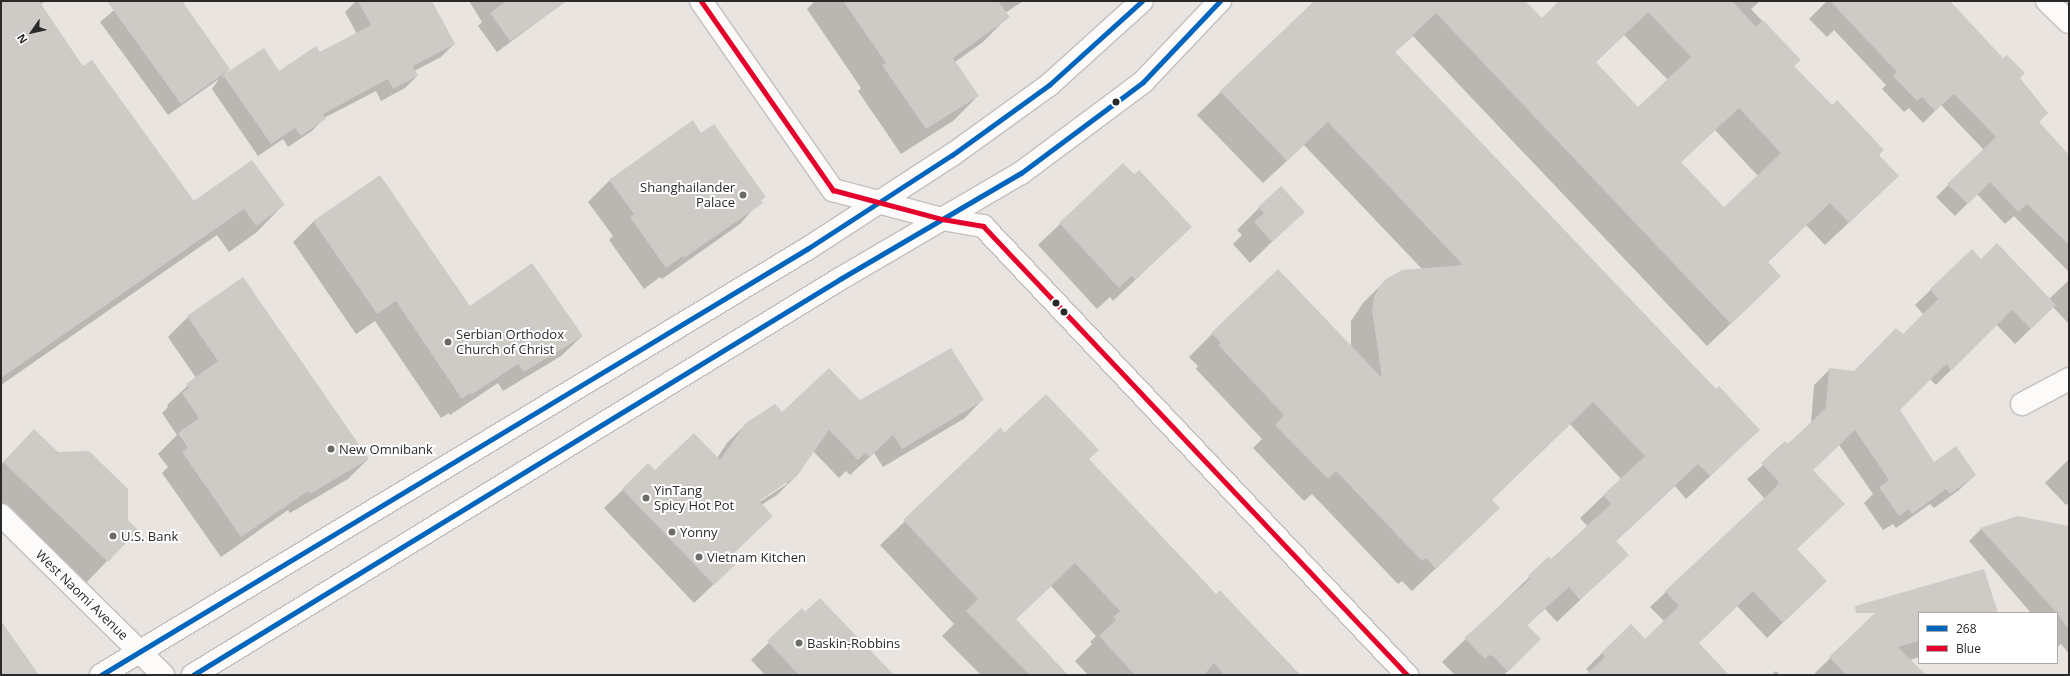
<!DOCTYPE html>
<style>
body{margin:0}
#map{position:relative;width:2070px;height:676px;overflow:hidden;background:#e9e4df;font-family:"Open Sans",sans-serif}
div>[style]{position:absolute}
.shadow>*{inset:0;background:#0003}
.building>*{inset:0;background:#cecac6}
.roads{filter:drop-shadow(1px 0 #c2c0c1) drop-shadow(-1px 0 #c2c0c1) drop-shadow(0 1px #c2c0c1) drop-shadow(0 -1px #c2c0c1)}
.street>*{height:22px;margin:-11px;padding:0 11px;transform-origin:11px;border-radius:11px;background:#fcfbfa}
.secondary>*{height:22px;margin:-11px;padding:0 11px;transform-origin:11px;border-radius:11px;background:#fcfbfa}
.bus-1>*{height:5px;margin:-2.5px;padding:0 2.5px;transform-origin:2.5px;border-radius:2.5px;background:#0065bd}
.bus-2>*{height:5px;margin:-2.5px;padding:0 2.5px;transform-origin:2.5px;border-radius:2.5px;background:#e4002b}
.dots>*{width:11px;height:11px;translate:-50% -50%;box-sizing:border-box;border:2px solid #fff;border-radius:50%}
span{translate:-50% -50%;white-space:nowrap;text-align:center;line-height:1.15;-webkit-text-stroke:4px #fff;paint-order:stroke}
.poi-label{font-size:13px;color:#2a2a2a}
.right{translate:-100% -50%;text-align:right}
.left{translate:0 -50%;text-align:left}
.street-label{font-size:13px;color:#2a2a2a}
.frame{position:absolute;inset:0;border:2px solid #2a2a2a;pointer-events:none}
.legend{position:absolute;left:1918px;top:612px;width:140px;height:52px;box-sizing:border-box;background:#fff;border:1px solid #aaa;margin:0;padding:5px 7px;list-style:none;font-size:12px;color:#2a2a2a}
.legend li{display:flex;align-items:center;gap:8px;height:20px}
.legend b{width:20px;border:1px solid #aaa}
.north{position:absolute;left:12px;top:12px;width:40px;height:40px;-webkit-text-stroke:3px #fff;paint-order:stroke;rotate:236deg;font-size:11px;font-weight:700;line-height:16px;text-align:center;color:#2a2a2a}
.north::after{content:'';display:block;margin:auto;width:14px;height:18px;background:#2a2a2a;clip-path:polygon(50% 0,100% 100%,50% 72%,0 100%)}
</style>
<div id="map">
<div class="shadow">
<i style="clip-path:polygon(1px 1px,45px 1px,40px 5px,82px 68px,194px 202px,283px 205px,257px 232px,229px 252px,217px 235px,1px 385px)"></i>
<i style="clip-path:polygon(125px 1px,181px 1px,229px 69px,221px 78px,263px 50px,279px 72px,357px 34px,345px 12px,356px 1px,431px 1px,454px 44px,441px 57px,414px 71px,417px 76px,405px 88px,381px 101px,376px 91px,324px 118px,312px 131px,288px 147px,283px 139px,258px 156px,212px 89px,219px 79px,168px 115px,100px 22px)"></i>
<i style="clip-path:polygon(469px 1px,566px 1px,497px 52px,478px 26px,482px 22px)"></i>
<i style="clip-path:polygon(815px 1px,1023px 1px,1005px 13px,1008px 17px,983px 42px,955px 62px,978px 96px,953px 121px,901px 154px,858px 91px,861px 88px,807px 9px)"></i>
<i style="clip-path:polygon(evenodd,1315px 1px,1524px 1px,1542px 19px,1561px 1px,1760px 1px,1751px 9px,1799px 60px,1793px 66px,1878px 155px,1874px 199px,1825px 245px,1806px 225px,1767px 263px,1757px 299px,1707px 346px,1413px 36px,1394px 53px,1716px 391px,1759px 430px,1686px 499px,1675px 486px,1615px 542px,1627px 555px,1557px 622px,1545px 609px,1526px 626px,1539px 639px,1504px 675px,1455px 675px,1442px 662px,1549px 558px,1551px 560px,1588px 527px,1580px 518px,1621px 479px,1570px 424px,1491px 500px,1475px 531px,1412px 591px,1402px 581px,1398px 584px,1312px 494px,1304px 501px,1253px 448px,1262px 439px,1196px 369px,1198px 366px,1189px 357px,1212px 334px,1351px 346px,1351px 321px,1363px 303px,1386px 280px,1422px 269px,1304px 145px,1263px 183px,1197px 115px,1315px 1px,1624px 35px,1668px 80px,1638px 108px,1595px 63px,1624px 35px,1315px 1px,1715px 130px,1758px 176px,1724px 208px,1680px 163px,1715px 130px)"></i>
<i style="clip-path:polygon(1827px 1px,1945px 1px,2018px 78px,2038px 122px,2069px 157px,2069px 272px,2014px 216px,2005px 224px,1977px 194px,1955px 216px,1936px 197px,1984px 150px,1941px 105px,1923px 123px,1909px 108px,1904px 112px,1882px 89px,1886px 85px,1834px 30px,1827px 37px,1809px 19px)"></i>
<i style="clip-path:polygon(701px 135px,764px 197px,740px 224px,662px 279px,660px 277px,644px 289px,609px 240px,613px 236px,588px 202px,610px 180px)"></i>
<i style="clip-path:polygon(1123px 164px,1191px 227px,1113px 301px,1110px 297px,1097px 309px,1038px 245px)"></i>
<i style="clip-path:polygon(1259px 208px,1303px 212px,1250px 263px,1233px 244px,1242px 235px,1237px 230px)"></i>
<i style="clip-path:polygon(314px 221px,470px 307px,582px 336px,561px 356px,503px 391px,498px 383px,450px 415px,449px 413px,441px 418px,375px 321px,356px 334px,293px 242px)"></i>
<i style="clip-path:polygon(1972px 250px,1981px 260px,2049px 299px,2069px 280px,2069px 324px,2053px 307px,2015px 344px,1996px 324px,1936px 385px,1930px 379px,1898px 410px,1934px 463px,1975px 475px,1959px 490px,1934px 508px,1930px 504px,1896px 528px,1893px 524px,1883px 530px,1864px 503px,1873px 494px,1839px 445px,1812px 471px,1796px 549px,1826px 581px,1767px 638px,1737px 606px,1698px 643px,1728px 675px,1588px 675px,1590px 673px,1586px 669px,1602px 653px,1645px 640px,1664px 621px,1650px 607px,1762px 502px,1764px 498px,1747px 479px,1811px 424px,1814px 385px,1830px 369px,1854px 372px,1903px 336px,1924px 315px,1915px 305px)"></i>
<i style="clip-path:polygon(188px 317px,368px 459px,348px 479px,290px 513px,288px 510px,221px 557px,162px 473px,168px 467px,158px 454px,177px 435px,162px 413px,168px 407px,167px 405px,196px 378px,168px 337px)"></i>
<i style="clip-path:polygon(evenodd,951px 349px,983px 399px,965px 418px,883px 467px,874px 453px,850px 475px,846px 471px,839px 478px,813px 451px,796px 476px,777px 495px,761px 505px,719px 579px,694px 603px,604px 508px,648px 465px,655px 472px,717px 458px,727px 443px,746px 424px,782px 413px,859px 402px,951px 349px,787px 481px,787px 484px,755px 505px,754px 503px,787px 481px)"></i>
<i style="clip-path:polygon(1001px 429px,1004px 434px,1088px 459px,1216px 595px,1220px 591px,1300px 675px,1088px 675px,1075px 661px,1092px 644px,1090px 642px,1096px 636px,1051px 586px,1015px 620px,1067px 675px,981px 675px,942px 636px,954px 624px,880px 545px)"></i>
<i style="clip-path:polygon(13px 452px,107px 561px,86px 583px,1px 503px,1px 465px)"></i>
<i style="clip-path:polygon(2069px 459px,2069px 503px,2066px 505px,2045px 483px)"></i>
<i style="clip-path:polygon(2018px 517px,2069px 535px,2069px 654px,2061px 644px,2057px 647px,2057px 613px,2031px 613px,1969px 541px,1981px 529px)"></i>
<i style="clip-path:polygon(1894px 596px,1997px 613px,1919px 613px,1919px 657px,1910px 660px,1906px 675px,1816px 675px,1815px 673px)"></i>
<i style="clip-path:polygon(802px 610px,892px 675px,765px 675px,751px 660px)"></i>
<i style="clip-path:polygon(1776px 671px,1780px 675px,1771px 675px)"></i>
</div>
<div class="building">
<i style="clip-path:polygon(1px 1px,39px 1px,83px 66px,92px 60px,194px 201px,252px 160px,285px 205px,256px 226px,244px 209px,1px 378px)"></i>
<i style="clip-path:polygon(107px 1px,182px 1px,230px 69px,181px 104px)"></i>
<i style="clip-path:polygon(358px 1px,432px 1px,455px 44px,413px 66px,418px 76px,393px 89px,388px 79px,323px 114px,326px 119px,301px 136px,295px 128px,271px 144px,223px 75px,264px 48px,279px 71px,316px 46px,320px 52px,371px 25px)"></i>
<i style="clip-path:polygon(506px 1px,567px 1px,510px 41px,490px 13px)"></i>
<i style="clip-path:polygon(843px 1px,998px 1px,1010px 17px,953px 58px,979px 96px,926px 129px,882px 65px,886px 63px)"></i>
<i style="clip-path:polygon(evenodd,1314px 1px,1525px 1px,1542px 18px,1559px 1px,1732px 1px,1756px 27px,1763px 20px,1801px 60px,1794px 66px,1832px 105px,1837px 100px,1884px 150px,1879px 155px,1899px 176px,1849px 223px,1830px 203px,1768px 262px,1781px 276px,1731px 324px,1436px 13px,1395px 52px,1716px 389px,1719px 386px,1760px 430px,1710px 476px,1698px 464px,1616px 541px,1629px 555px,1580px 600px,1569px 587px,1527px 625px,1541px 639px,1508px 672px,1494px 657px,1489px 655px,1485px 659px,1464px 638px,1530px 579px,1528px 576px,1549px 556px,1551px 559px,1611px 504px,1603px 495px,1645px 456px,1593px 402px,1492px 500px,1500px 508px,1436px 569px,1426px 558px,1422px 561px,1336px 471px,1328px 479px,1275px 425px,1284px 415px,1218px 345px,1221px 343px,1211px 333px,1278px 269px,1382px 378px,1372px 310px,1374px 297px,1379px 287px,1386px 279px,1402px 270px,1463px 265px,1328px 122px,1287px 161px,1220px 91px,1314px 1px,1648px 12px,1691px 57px,1638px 107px,1596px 62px,1648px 12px,1314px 1px,1739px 108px,1781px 153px,1724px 207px,1681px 162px,1739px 108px)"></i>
<i style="clip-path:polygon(1830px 1px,1950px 1px,2003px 58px,2007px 55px,2025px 73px,2020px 78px,2048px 113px,2039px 122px,2069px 155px,2069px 245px,2027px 204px,2018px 212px,1990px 182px,1968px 204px,1947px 184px,1996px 137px,1954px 94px,1935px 111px,1922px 97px,1917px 101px,1893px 76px,1897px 72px)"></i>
<i style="clip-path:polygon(693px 120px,701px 133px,714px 124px,766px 197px,761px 200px,763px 203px,684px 258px,683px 256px,666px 268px,630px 217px,634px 214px,609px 180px)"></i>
<i style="clip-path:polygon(1123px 163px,1134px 175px,1139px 170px,1192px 227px,1135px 280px,1132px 276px,1119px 288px,1059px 223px)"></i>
<i style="clip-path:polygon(380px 175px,470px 306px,532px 263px,583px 336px,524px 372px,518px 364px,471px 395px,470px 393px,462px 399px,396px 301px,377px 314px,313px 221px)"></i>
<i style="clip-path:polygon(1281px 186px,1305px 212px,1272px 242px,1254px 222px,1264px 213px,1258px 207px)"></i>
<i style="clip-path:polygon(1997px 243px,2056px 305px,2031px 329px,2012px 310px,1952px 370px,1946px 364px,1900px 410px,1934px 462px,1956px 446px,1976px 475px,1950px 494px,1946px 489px,1912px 514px,1909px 509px,1899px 516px,1879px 487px,1889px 480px,1855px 430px,1813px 470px,1845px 504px,1797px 549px,1827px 581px,1783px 623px,1753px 591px,1699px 643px,1729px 675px,1586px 675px,1605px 657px,1601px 653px,1631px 624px,1645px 639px,1679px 606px,1665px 591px,1775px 488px,1779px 482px,1761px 463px,1785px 441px,1788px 444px,1826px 408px,1829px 368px,1854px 371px,1896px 328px,1903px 334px,1938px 299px,1930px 289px,1972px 249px,1981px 259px)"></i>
<i style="clip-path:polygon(243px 277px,369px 459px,310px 494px,308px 491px,241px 537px,182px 452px,188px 448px,178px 433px,199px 418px,182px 393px,189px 388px,186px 384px,218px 361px,187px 316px)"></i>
<i style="clip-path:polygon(951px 348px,984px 400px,902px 449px,893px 435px,870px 457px,865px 453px,858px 460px,829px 430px,797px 476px,759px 501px,773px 516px,733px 554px,739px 561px,714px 585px,622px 489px,648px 463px,655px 470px,694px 433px,720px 460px,746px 423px,775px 404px,782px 412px,829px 368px,860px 400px)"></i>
<i style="clip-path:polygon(1046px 394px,1099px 450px,1089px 459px,1216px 594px,1220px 590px,1299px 675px,1224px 675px,1214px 663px,1204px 675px,1135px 675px,1099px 636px,1116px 620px,1113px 617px,1120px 611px,1075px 563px,1016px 619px,1068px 675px,1030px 675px,966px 611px,978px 599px,903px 520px,1001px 427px,1004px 433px)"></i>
<i style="clip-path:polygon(34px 429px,58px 452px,89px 451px,128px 489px,128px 520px,138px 530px,108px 562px,3px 462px)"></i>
<i style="clip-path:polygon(2018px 516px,2069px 526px,2069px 630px,2057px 613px,1980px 528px)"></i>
<i style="clip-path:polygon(1984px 569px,1998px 613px,1919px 613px,1919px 641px,1898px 647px,1926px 675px,1846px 675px,1829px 657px,1875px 613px,1856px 613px,1855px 606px)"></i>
<i style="clip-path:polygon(820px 598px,894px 675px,799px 675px,767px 641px,802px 608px,805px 612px)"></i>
<i style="clip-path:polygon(1px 621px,39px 675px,1px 675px)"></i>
</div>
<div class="roads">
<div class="street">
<i style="left:2047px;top:1px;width:30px;rotate:44deg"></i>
<i style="left:2022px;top:404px;width:53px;rotate:-28deg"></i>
<i style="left:1px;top:515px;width:195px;rotate:44.6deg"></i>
</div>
<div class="secondary">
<i style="left:701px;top:1px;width:231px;rotate:55.1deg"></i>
<i style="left:833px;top:190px;width:113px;rotate:14.9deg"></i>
<i style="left:942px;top:219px;width:42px;rotate:9.7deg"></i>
<i style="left:983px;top:226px;width:618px;rotate:46.64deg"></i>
<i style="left:140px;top:652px;width:33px;rotate:45deg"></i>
<i style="left:101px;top:675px;width:825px;rotate:-31.11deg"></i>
<i style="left:807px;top:249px;width:173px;rotate:-33deg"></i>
<i style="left:952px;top:155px;width:120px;rotate:-35.8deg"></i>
<i style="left:1049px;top:85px;width:125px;rotate:-42.1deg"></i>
<i style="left:193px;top:675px;width:759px;rotate:-31.47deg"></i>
<i style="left:840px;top:279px;width:210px;rotate:-30.4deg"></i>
<i style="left:1021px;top:173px;width:152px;rotate:-36.7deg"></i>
<i style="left:1143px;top:82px;width:112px;rotate:-46.5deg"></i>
</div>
</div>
<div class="bus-1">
<i style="left:101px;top:675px;width:825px;rotate:-31.11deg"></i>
<i style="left:807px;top:249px;width:173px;rotate:-33deg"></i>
<i style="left:952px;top:155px;width:120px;rotate:-35.8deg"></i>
<i style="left:1049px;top:85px;width:125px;rotate:-42.1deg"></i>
<i style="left:193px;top:675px;width:759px;rotate:-31.47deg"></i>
<i style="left:840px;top:279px;width:210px;rotate:-30.4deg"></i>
<i style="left:1021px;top:173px;width:152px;rotate:-36.7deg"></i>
<i style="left:1143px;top:82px;width:112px;rotate:-46.5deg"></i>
</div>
<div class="bus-2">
<i style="left:701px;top:1px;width:231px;rotate:55.1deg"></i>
<i style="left:833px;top:190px;width:113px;rotate:14.9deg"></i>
<i style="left:942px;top:219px;width:42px;rotate:9.7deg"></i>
<i style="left:983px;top:226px;width:618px;rotate:46.64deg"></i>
</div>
<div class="dots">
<i style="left:1116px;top:102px;background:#2a2a2a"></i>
<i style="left:743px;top:195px;background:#6d6b69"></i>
<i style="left:1056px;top:303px;background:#2a2a2a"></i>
<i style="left:1064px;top:312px;background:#2a2a2a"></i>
<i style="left:448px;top:342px;background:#6d6b69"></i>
<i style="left:331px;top:449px;background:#6d6b69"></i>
<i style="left:646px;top:498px;background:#6d6b69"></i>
<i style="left:672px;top:532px;background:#6d6b69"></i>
<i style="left:113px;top:536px;background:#6d6b69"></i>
<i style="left:699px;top:557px;background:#6d6b69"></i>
<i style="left:799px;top:643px;background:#6d6b69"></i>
</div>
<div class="poi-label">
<span class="right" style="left:735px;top:195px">Shanghailander<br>Palace</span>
<span class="left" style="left:456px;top:342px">Serbian Orthodox<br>Church of Christ</span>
<span class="left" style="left:339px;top:449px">New Omnibank</span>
<span class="left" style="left:654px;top:498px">YinTang<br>Spicy Hot Pot</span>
<span class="left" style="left:680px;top:532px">Yonny</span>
<span class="left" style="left:121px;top:536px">U.S. Bank</span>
<span class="left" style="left:707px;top:557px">Vietnam Kitchen</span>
<span class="left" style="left:807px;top:643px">Baskin-Robbins</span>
</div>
<div class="street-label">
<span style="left:82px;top:595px;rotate:44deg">West Naomi Avenue</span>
</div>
<div class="frame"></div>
<ul class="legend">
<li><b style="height:5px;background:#0065bd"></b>268</li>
<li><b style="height:5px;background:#e4002b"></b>Blue</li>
</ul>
<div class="north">N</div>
</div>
